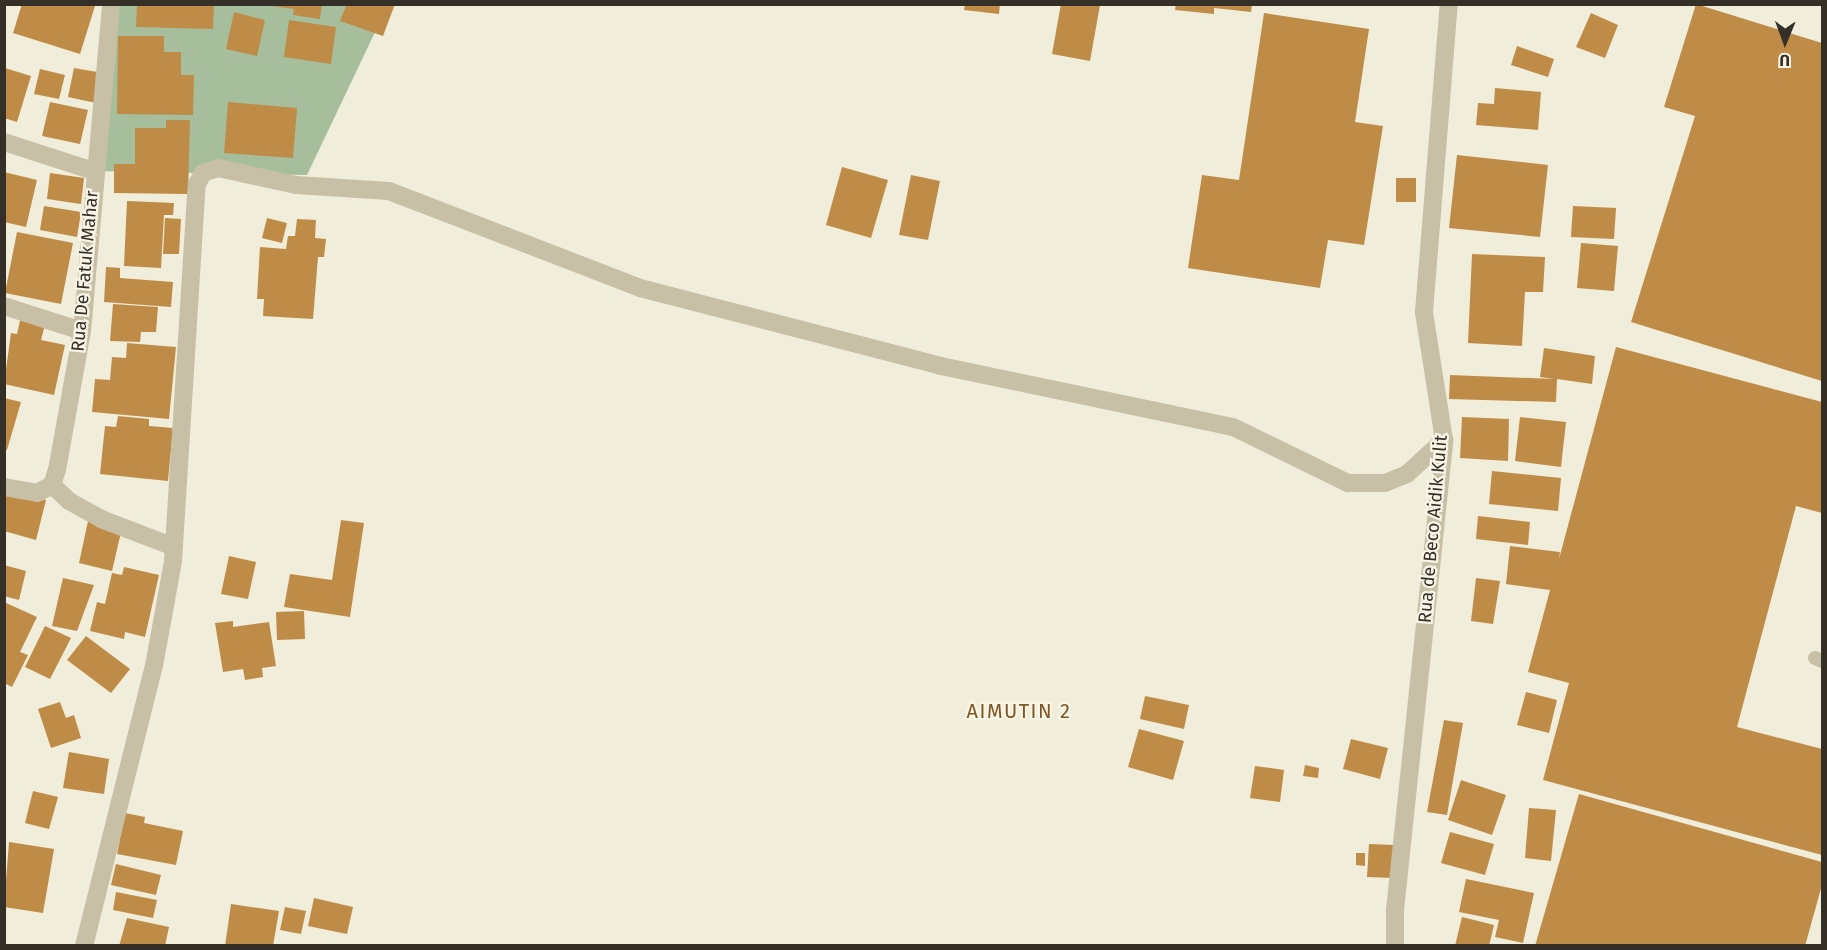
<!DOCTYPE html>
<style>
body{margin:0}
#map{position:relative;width:1827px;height:950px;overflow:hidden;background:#f0edda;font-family:"Fira Sans",sans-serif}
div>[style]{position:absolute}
.green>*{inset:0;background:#a6be9b}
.building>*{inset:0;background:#bf8c48}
.lane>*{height:14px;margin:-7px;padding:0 7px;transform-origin:7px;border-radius:7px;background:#c7c0a6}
.street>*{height:18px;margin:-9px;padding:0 9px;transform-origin:9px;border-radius:9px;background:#c7c0a6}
span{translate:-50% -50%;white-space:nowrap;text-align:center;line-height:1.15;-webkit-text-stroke:4.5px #f8f5e6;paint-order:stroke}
.street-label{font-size:18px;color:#342f27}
.neighbourhood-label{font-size:20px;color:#7e5725;letter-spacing:1.5px}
.frame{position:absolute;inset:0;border:6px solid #342f27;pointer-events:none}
.north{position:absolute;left:1755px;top:12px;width:60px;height:60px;-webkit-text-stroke:4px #f8f5e6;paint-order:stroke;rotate:181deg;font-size:16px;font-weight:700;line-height:24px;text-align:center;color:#342f27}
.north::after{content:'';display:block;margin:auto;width:21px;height:27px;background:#342f27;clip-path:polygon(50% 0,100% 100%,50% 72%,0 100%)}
</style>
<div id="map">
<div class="green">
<i style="clip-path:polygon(385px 4px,387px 7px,307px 175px,94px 171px,111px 5px)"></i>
</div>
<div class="building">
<i style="clip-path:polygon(22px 4px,95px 6px,80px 54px,13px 33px)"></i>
<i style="clip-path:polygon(137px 4px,214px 4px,213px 29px,136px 27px)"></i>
<i style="clip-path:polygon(322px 4px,320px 19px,293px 15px,294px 9px,272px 6px)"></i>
<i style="clip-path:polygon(347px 4px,395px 4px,383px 36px,340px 21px)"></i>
<i style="clip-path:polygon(965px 4px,1000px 4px,999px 14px,964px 10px)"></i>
<i style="clip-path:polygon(1061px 4px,1100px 5px,1090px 61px,1052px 54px)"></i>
<i style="clip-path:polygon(1176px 4px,1252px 4px,1251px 12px,1214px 8px,1214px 14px,1175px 10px)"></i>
<i style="clip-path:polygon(1696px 4px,1822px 43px,1822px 381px,1631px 322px,1695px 116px,1664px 107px)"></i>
<i style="clip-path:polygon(234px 12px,265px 20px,257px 56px,226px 49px)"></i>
<i style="clip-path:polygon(1264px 13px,1369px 29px,1355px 122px,1383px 126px,1364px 245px,1328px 240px,1320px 288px,1188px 268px,1202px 175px,1239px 180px)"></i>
<i style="clip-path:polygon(1591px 13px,1618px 25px,1605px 58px,1576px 47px)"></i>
<i style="clip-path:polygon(289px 20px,336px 27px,331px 64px,284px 57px)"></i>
<i style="clip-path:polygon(118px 36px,164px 36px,164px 52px,181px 52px,181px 75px,194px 75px,193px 115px,117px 114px)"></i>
<i style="clip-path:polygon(1517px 46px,1554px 59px,1548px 77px,1511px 65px)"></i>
<i style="clip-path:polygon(5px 68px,31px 76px,17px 122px,4px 118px)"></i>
<i style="clip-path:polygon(74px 68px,103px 73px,96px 103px,68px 97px)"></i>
<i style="clip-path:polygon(40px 69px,65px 75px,59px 99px,34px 94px)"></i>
<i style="clip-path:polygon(1495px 88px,1541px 92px,1538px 130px,1476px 125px,1478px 103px,1494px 104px)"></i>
<i style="clip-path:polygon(50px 102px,88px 110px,80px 144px,42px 136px)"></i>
<i style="clip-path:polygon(228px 102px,297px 108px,293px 158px,224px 153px)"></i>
<i style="clip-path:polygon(166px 120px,190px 120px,188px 194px,114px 193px,114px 164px,135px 164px,135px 128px,166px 128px)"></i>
<i style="clip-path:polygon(1457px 155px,1548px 165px,1540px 237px,1449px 228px)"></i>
<i style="clip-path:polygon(842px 167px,888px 180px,871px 238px,826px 225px)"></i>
<i style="clip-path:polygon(4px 172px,37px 180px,26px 227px,4px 222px)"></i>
<i style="clip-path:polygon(50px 173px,84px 178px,81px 204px,47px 199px)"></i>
<i style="clip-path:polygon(911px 175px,940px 181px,928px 240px,899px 235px)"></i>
<i style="clip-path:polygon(1396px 178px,1416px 178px,1416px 202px,1396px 202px)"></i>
<i style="clip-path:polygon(127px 201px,174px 203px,173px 215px,164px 215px,161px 268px,124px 266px)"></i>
<i style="clip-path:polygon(44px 206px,81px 212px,77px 237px,40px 230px)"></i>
<i style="clip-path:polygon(1573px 206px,1616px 208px,1614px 239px,1571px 237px)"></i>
<i style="clip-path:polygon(165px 218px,181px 219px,179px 254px,163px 254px)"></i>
<i style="clip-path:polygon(267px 218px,287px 223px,282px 243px,262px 238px)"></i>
<i style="clip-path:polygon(297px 219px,316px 220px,315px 238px,326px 239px,324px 257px,318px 257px,313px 319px,263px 316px,264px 299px,257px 299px,260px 247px,286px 249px,288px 236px,295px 236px)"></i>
<i style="clip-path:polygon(17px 232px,73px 243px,61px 304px,5px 293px)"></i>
<i style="clip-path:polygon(1581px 243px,1618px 246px,1614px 291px,1577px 288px)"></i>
<i style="clip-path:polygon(1472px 254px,1545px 257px,1543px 292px,1525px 292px,1522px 346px,1468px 343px)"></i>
<i style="clip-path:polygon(106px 267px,120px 268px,120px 278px,173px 282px,171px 307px,104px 302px)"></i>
<i style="clip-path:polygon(113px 304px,158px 307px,156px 332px,141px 332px,140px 342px,110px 341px)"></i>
<i style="clip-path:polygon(21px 316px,46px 321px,41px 340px,65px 345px,54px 395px,4px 384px,11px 333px,17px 334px)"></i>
<i style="clip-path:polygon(127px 343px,176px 347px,169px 419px,92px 412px,95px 379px,110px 380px,112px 357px,126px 358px)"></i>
<i style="clip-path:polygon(1616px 347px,1822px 402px,1822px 513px,1796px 506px,1737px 727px,1822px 749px,1822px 855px,1543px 780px,1569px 683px,1528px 672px,1550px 590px,1506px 584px,1510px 546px,1560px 552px,1559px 559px)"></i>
<i style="clip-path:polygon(1544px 348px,1595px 356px,1592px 384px,1557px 379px,1556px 402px,1449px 399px,1450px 375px,1554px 379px,1540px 377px)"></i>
<i style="clip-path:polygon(4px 398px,21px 402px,7px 450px,4px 449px)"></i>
<i style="clip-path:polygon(118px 416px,149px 419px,149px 426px,173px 428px,168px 481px,100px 474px,105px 426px,116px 427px)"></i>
<i style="clip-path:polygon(1462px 417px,1509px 419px,1508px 461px,1460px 458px)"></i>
<i style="clip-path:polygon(1520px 417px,1566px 422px,1561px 467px,1515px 461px)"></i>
<i style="clip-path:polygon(1492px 471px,1561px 478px,1558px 511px,1489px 504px)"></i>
<i style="clip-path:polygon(6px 490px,46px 500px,36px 540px,4px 531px)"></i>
<i style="clip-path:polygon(1478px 516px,1530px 522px,1528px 545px,1476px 539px)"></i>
<i style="clip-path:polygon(341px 520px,364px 523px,350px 617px,284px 607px,290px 574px,332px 580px)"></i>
<i style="clip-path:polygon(88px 521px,122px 528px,112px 571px,79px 563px)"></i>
<i style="clip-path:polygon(229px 556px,256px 562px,248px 599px,221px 594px)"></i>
<i style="clip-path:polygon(4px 565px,26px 571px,19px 600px,4px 596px)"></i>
<i style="clip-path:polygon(124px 567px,159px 575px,145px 637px,125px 632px,124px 639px,90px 631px,97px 602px,105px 604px,112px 573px,122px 575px)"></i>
<i style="clip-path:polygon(63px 578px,94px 585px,77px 631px,52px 626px)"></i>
<i style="clip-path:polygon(1476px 578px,1500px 581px,1493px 624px,1471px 621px)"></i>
<i style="clip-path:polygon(4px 602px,37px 617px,20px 652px,28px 655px,12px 687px,4px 683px)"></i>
<i style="clip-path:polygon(304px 611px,305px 639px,277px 640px,276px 612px)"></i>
<i style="clip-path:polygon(233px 621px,233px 627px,269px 622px,276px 666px,262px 668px,263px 677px,245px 680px,243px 669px,223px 672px,215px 623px)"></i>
<i style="clip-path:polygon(45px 626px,71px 638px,50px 679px,25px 667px)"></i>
<i style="clip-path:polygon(86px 636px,130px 669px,111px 693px,67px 660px)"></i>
<i style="clip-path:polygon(1526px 692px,1557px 700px,1549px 733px,1517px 725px)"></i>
<i style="clip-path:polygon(1145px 696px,1189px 705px,1184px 729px,1140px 719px)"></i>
<i style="clip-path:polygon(60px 702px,66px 718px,74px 715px,81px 738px,51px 748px,38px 709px)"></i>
<i style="clip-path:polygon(1444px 720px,1463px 723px,1447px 815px,1427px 812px)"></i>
<i style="clip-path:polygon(1139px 729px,1184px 741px,1173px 780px,1128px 767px)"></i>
<i style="clip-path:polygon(1351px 739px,1388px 748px,1380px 779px,1343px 769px)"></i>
<i style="clip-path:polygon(69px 752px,109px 759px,104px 794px,63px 788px)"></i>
<i style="clip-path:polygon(1305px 765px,1319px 768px,1318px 778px,1303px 776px)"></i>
<i style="clip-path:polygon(1255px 766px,1284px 770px,1280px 802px,1250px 798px)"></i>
<i style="clip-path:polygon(1461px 780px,1506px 795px,1492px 835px,1448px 820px)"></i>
<i style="clip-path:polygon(33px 791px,58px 797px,49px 829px,25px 823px)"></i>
<i style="clip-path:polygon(1579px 794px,1822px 862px,1822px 885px,1805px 946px,1535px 946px)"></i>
<i style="clip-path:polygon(1529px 808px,1556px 810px,1551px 861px,1525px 858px)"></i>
<i style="clip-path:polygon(125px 813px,145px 817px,144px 823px,183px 831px,176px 865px,117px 854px)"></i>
<i style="clip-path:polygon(1450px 832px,1494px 844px,1485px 875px,1441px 863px)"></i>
<i style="clip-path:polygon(9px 842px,54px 849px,43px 913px,4px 907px)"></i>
<i style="clip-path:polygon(1369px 844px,1395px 845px,1393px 878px,1367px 877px)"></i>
<i style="clip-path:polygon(1356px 853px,1365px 853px,1365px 866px,1356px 865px)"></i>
<i style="clip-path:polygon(116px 864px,161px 875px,156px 895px,111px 885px)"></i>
<i style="clip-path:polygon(1466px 879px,1534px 893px,1523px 943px,1495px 937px,1499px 920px,1459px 912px)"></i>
<i style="clip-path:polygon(116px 892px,157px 900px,153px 918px,113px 910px)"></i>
<i style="clip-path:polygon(314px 898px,353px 907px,347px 934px,308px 926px)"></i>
<i style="clip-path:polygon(231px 904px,279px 911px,273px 946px,225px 946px)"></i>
<i style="clip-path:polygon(285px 907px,306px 911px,301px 934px,280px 930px)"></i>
<i style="clip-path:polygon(1462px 917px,1494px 925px,1489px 946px,1455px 946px)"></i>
<i style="clip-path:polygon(127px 918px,169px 927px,165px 946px,119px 946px)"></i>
</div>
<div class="lane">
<i style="left:1815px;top:658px;width:8px;rotate:23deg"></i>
</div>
<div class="street">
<i style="left:4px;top:142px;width:95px;rotate:17.9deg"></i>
<i style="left:4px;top:306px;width:82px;rotate:17.8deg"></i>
<i style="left:52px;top:485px;width:23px;rotate:43deg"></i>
<i style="left:69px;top:501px;width:37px;rotate:29deg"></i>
<i style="left:101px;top:519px;width:78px;rotate:21deg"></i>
<i style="left:4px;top:487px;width:34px;rotate:10deg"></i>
<i style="left:37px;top:493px;width:17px;rotate:-28deg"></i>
<i style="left:52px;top:485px;width:16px;rotate:-72deg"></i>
<i style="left:57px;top:470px;width:141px;rotate:-79.8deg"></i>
<i style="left:82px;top:331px;width:328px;rotate:-84.9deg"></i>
<i style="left:84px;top:946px;width:289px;rotate:-76deg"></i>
<i style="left:154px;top:666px;width:107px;rotate:-79.7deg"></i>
<i style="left:173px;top:561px;width:378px;rotate:-86.4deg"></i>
<i style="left:197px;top:184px;width:13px;rotate:-61deg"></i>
<i style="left:203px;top:173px;width:16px;rotate:-18deg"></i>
<i style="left:218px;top:168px;width:80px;rotate:12.3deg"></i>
<i style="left:296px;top:185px;width:93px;rotate:3.7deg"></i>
<i style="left:389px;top:191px;width:269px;rotate:21.1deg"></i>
<i style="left:640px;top:288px;width:311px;rotate:14.5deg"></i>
<i style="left:941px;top:366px;width:298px;rotate:11.8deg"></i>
<i style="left:1233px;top:427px;width:128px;rotate:26deg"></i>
<i style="left:1348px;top:483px;width:37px"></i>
<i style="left:1385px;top:483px;width:24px;rotate:-22deg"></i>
<i style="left:1407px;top:474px;width:50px;rotate:-42.6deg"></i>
<i style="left:1395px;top:946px;width:36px;rotate:-90deg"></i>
<i style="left:1395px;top:910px;width:473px;rotate:-84deg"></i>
<i style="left:1444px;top:440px;width:130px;rotate:-98.9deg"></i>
<i style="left:1424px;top:312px;width:309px;rotate:-85.4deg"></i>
</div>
<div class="street-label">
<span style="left:85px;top:271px;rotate:-85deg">Rua De Fatuk Mahar</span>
<span style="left:1433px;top:529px;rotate:-85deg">Rua de Beco Aidik Kulit</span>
</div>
<div class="neighbourhood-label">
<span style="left:1019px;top:711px">AIMUTIN 2</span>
</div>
<div class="frame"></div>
<div class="north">U</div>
</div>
